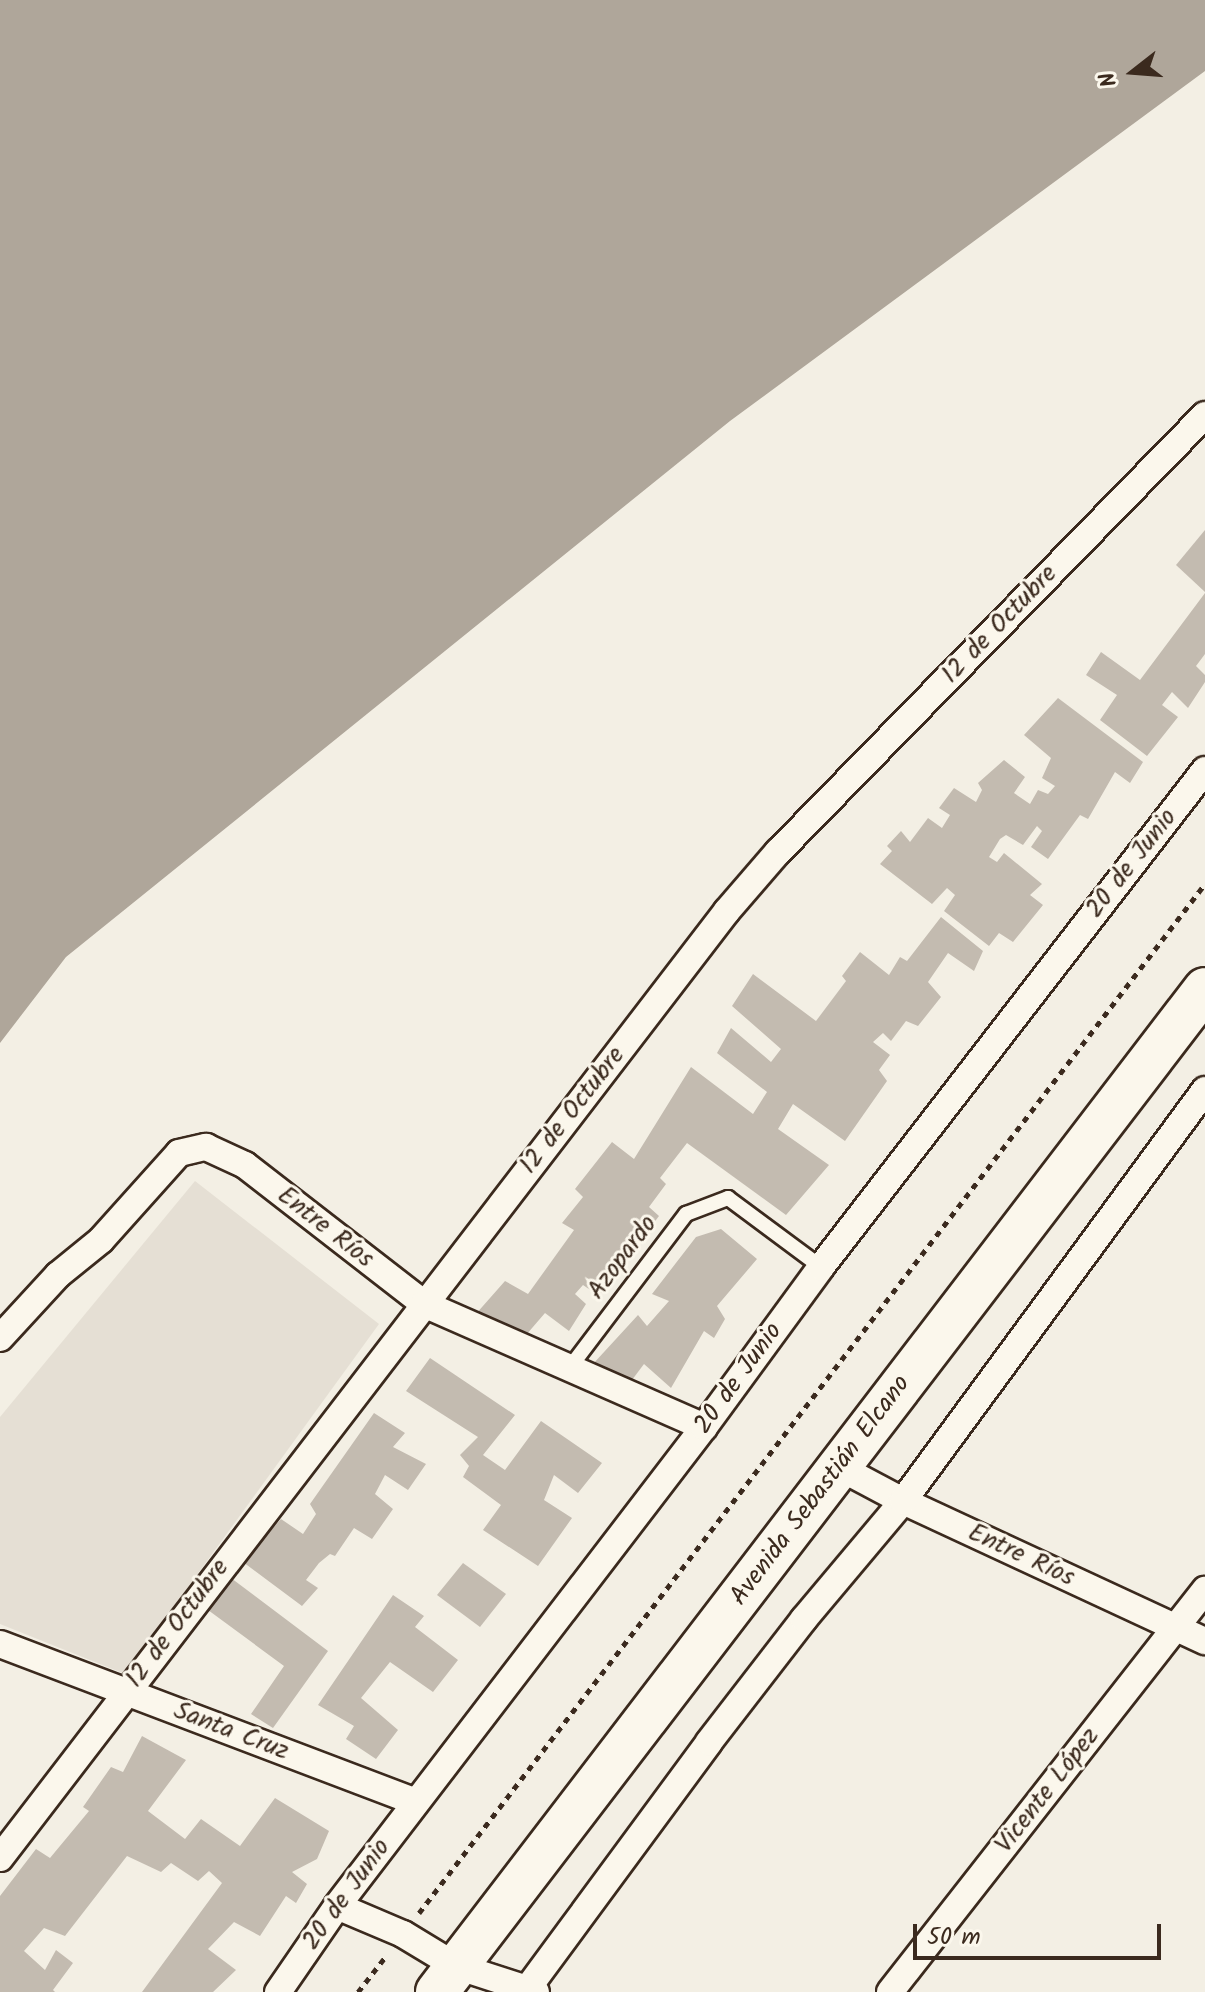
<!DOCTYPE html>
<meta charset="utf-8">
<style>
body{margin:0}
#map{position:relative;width:1205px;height:1992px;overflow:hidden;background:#f3efe4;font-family:Kalam,sans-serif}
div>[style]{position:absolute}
.built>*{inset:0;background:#e5dfd4}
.water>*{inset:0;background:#afa69a}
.building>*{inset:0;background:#c3bbb0}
.path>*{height:5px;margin-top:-2.5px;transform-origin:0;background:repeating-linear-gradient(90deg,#3b2a1e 0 6px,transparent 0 12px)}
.roads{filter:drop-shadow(2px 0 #3b2a1e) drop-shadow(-2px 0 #3b2a1e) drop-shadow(0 2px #3b2a1e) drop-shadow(0 -2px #3b2a1e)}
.service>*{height:14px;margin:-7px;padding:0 7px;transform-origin:7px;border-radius:7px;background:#fbf7ec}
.minor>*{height:26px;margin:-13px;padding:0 13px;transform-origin:13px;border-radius:13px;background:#fbf7ec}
.primary>*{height:42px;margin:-21px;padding:0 21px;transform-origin:21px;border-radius:21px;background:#fbf7ec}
span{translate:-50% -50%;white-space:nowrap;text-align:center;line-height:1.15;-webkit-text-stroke:6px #fbf7ec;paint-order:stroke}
.street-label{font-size:26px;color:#3b2a1e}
.north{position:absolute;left:1093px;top:32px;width:80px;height:80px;-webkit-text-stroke:6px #fbf7ec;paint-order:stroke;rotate:253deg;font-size:22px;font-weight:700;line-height:32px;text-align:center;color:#3b2a1e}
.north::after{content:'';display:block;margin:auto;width:28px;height:36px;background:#3b2a1e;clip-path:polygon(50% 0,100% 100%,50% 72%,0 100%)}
.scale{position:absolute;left:913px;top:1924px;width:248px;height:36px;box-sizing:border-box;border:4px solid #3b2a1e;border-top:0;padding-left:10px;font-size:24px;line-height:28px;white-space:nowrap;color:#3b2a1e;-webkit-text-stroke:6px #fbf7ec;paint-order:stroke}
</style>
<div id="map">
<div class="built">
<i style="clip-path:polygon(195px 1181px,379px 1324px,125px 1674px,0 1624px,0 1417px)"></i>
</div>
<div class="water">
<i style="clip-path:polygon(0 0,1205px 0,1205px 71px,730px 421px,66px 957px,0 1043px)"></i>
</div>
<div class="building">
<i style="clip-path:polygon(1205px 530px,1205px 592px,1176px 565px)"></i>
<i style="clip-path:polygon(1205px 593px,1205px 654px,1196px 666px,1205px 675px,1205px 682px,1188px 708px,1172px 692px,1162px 705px,1178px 717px,1147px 756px,1100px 720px,1117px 695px,1086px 675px,1101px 652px,1140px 680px)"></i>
<i style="clip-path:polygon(1058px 698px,1143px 762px,1130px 783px,1115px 772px,1088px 819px,1080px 815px,1048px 859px,1031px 847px,1042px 831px,1037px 826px,1023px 845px,1006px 835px,1000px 839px,989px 857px,997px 862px,1004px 853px,1042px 884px,1030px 895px,1043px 905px,1013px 942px,999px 933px,989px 946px,944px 911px,955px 895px,947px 888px,932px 904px,880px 864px,892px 851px,887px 846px,901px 831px,910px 842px,928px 818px,942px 828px,950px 815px,939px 808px,954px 788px,976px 802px,982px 790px,978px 783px,1004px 760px,1025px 777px,1014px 793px,1030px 804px,1038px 790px,1048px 794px,1055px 786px,1042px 778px,1051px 758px,1024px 735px)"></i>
<i style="clip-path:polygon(941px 917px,983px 951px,974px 971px,948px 953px,928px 982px,941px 997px,918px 1026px,906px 1021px,891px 1041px,883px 1033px,873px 1042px,890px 1055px,879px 1070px,887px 1081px,845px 1141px,793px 1104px,778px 1129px,829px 1165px,786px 1215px,687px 1143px,660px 1178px,666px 1184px,649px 1207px,659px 1216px,599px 1296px,583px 1285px,575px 1294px,586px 1304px,569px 1331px,545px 1313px,520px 1342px,475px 1315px,505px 1281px,528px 1294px,574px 1230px,562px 1223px,583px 1197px,575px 1189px,612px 1142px,634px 1159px,691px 1067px,753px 1114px,767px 1092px,717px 1053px,731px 1028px,771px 1062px,781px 1049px,732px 1006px,753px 974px,816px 1021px,846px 981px,842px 976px,860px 952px,889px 975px,900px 957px,907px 961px)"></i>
<i style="clip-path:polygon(721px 1229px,757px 1259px,717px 1306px,725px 1319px,714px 1338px,704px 1331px,671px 1388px,644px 1364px,626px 1388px,593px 1364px,638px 1315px,647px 1326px,669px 1301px,652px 1294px,696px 1237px)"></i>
<i style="clip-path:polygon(430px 1358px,515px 1415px,483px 1455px,505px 1470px,541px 1421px,602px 1463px,578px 1493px,554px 1475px,544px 1500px,572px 1518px,538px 1566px,483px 1530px,501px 1505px,463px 1477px,469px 1466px,460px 1455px,478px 1437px,406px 1391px)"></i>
<i style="clip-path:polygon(374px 1413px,405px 1433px,393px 1447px,426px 1464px,408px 1490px,385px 1475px,375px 1494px,393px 1509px,372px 1539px,354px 1528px,335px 1556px,330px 1554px,319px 1563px,306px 1580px,318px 1588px,302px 1606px,243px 1562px,281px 1519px,303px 1534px,316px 1514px,310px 1504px)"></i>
<i style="clip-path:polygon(463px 1563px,506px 1594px,480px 1627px,437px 1595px)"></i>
<i style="clip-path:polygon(231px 1578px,328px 1651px,273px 1728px,251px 1714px,284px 1666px,208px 1610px)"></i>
<i style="clip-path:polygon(393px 1595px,424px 1616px,415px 1627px,458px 1660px,433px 1692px,390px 1662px,361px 1698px,398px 1730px,376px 1759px,346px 1739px,354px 1726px,318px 1705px)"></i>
<i style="clip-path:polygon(142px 1736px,186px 1760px,148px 1811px,185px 1839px,201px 1819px,240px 1846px,275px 1798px,329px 1831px,317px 1859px,292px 1872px,307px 1884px,296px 1903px,286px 1896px,260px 1936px,234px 1922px,208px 1949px,236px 1970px,213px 1992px,142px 1992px,222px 1883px,209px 1871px,198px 1881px,171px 1863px,161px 1872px,127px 1856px,65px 1936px,44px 1928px,24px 1951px,45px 1970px,56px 1950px,73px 1963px,53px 1990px,55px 1992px,0 1992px,0 1896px,36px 1849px,50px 1858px,89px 1811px,83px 1807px,111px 1767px,123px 1772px)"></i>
</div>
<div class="path">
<i style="left:419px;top:1913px;width:1295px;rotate:-52.63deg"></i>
<i style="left:358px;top:1992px;width:46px;rotate:-52.1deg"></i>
</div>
<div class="roads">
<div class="service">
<i style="left:571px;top:1366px;width:191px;rotate:-52.9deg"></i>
<i style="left:686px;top:1214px;width:45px;rotate:-20.9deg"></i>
<i style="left:728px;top:1198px;width:116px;rotate:36.6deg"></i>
</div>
<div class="minor">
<i style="left:0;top:1338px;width:86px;rotate:-47.4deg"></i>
<i style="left:58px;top:1275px;width:55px;rotate:-39.1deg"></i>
<i style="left:101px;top:1240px;width:117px;rotate:-48.1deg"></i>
<i style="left:179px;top:1153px;width:28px;rotate:-13deg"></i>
<i style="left:206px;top:1147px;width:43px;rotate:24.8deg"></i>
<i style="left:245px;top:1165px;width:227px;rotate:37.8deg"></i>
<i style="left:424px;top:1304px;width:306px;rotate:23.7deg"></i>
<i style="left:839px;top:1467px;width:72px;rotate:28deg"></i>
<i style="left:903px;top:1501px;width:333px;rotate:24.9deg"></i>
<i style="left:0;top:1644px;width:445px;rotate:20.8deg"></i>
<i style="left:0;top:1858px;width:1194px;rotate:-52.49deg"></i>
<i style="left:727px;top:911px;width:78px;rotate:-49.2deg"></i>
<i style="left:778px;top:852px;width:611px;rotate:-45.66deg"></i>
<i style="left:337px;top:1906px;width:72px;rotate:23deg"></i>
<i style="left:403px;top:1934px;width:62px;rotate:31.1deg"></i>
<i style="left:456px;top:1966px;width:84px;rotate:18deg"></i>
<i style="left:278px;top:1992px;width:104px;rotate:-55.5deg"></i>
<i style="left:337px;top:1906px;width:603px;rotate:-52.54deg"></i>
<i style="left:704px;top:1427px;width:198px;rotate:-53.8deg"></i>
<i style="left:821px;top:1267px;width:628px;rotate:-52.31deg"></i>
<i style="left:525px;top:1992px;width:310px;rotate:-53.6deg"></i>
<i style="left:709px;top:1742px;width:155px;rotate:-52.3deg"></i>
<i style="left:804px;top:1619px;width:154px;rotate:-50deg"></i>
<i style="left:903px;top:1501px;width:510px;rotate:-53.69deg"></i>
<i style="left:890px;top:1992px;width:511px;rotate:-51.92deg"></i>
</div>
<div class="primary">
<i style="left:437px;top:1992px;width:1263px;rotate:-52.56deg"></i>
</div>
</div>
<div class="street-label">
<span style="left:1000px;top:625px;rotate:-46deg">12 de Octubre</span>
<span style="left:1132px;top:864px;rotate:-52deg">20 de Junio</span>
<span style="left:573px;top:1111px;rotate:-52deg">12 de Octubre</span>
<span style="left:325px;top:1228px;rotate:38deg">Entre Ríos</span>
<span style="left:623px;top:1258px;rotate:-53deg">Azopardo</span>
<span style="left:739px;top:1379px;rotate:-54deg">20 de Junio</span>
<span style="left:821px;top:1491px;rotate:-53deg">Avenida Sebastián Elcano</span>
<span style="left:1021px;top:1556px;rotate:25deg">Entre Ríos</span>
<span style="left:178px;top:1624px;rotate:-53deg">12 de Octubre</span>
<span style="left:231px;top:1732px;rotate:21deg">Santa Cruz</span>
<span style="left:1048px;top:1791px;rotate:-52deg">Vicente López</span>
<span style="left:347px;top:1895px;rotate:-54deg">20 de Junio</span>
</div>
<div class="north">N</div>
<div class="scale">50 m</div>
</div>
